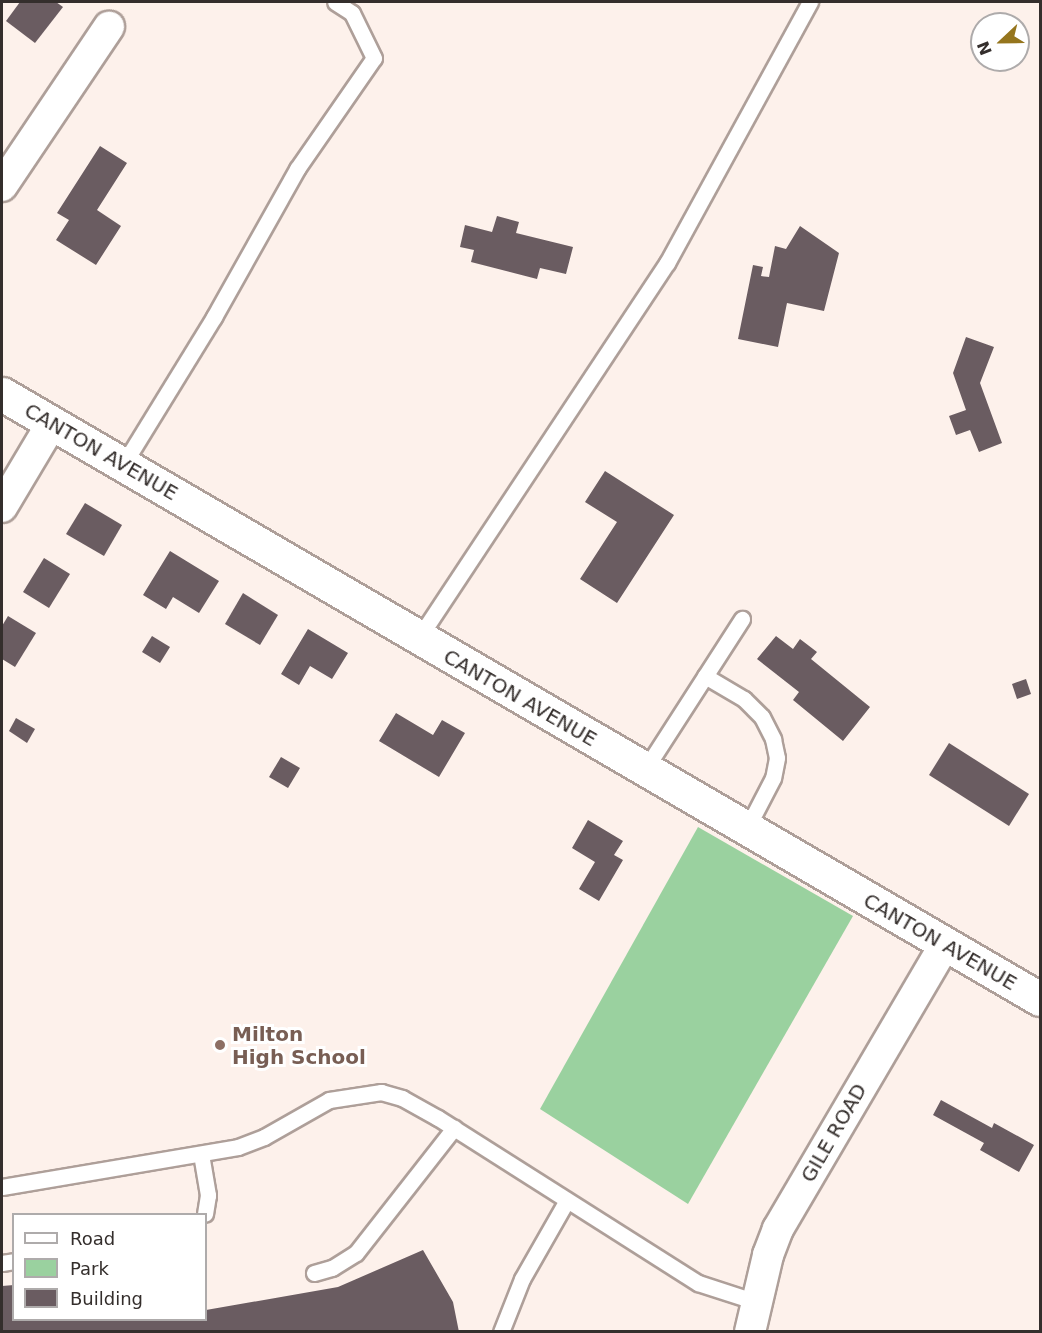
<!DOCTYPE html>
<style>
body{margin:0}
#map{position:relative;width:1042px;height:1333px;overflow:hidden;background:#fdf1eb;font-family:"DejaVu Sans",sans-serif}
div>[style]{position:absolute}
.green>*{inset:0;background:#9ad19f}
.building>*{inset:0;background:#6a5c61}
.roads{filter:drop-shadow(2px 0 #ae9f99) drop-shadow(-2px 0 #ae9f99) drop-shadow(0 2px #ae9f99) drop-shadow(0 -2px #ae9f99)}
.lane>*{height:15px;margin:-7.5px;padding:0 7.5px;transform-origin:7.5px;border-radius:7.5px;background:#fff}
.street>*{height:30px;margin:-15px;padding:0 15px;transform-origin:15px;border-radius:15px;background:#fff}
.secondary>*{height:33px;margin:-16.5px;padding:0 16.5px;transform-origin:16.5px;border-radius:16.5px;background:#fff}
.dots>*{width:16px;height:16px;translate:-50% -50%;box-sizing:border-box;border:3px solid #fff;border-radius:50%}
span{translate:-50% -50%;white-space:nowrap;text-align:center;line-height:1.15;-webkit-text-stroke:6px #fff;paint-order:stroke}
.street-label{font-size:20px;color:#342e2c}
.education-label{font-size:20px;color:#785e54;font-weight:700}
.left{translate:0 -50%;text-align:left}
.frame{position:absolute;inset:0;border:3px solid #342e2c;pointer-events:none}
.legend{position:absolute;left:12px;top:1213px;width:195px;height:108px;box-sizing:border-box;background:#fff;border:2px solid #aeabab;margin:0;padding:8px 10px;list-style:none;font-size:18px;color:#342e2c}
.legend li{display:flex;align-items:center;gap:12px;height:30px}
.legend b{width:30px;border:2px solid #aeabab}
.north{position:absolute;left:970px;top:12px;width:60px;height:60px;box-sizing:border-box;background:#fff;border:2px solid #aeabab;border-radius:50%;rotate:248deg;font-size:16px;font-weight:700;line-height:24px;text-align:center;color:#342e2c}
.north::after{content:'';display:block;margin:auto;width:21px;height:27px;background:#95751d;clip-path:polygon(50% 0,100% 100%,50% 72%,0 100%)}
</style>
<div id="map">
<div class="green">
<i style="clip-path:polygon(698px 827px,853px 916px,688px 1204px,540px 1109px)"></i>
</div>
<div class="building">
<i style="clip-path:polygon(20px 2px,56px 2px,63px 7px,35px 43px,6px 21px)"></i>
<i style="clip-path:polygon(100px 146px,127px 163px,97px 210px,121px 226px,96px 265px,56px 240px,69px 220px,57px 213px)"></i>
<i style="clip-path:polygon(497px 216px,519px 222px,516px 233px,573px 247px,566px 274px,540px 268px,537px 279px,471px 262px,474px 250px,460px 247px,465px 225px,492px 232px)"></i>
<i style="clip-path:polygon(800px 226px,839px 253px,824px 311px,787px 303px,778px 347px,738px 339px,753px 265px,763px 267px,761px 276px,769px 277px,775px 246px,786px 249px)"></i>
<i style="clip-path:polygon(966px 337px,994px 347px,980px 383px,1002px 443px,979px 452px,970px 430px,956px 435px,949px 416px,966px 410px,953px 373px)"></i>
<i style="clip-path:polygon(605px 471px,674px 515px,617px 603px,580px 579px,617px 522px,585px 502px)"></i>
<i style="clip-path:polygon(85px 503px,122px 525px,104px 556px,66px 534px)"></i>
<i style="clip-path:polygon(170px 551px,219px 581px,199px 613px,173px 597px,166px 609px,143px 595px)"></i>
<i style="clip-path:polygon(44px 558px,70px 574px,49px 608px,23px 592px)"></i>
<i style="clip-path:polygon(243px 593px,278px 615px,260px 645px,225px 624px)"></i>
<i style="clip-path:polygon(8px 616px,36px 633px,15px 667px,2px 659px,2px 626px)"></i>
<i style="clip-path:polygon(308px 629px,348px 653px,332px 679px,310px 666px,299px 685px,281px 674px)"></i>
<i style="clip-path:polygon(152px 636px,170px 647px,160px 663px,142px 652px)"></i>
<i style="clip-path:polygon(776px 636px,793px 649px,800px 639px,817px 652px,811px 659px,870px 707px,843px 741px,793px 700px,799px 692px,757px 659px)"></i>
<i style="clip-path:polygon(1026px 679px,1031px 694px,1017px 699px,1012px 684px)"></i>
<i style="clip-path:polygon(396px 713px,433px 735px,442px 720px,465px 733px,439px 777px,379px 741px)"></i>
<i style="clip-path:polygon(16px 718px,35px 729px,27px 743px,9px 731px)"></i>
<i style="clip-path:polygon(949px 743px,1029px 794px,1009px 826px,929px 775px)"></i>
<i style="clip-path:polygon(281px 757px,300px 768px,288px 788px,269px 777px)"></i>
<i style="clip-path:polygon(588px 820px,623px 841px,614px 855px,623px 860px,599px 901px,579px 889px,595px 862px,572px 848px)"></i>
<i style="clip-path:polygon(941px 1100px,992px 1128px,994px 1123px,1034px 1145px,1019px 1172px,980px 1150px,984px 1143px,933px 1115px)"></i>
<i style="clip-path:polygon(423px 1250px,453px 1302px,459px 1332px,2px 1332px,2px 1286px,14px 1285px,14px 1320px,206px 1320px,206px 1310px,338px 1287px)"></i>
</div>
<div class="roads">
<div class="lane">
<i style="left:123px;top:465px;width:174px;rotate:-58.4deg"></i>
<i style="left:214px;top:317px;width:170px;rotate:-60.7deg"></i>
<i style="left:297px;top:169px;width:135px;rotate:-55.3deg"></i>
<i style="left:374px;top:58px;width:50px;rotate:-116.1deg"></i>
<i style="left:352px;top:13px;width:20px;rotate:-147deg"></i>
<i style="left:418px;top:639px;width:451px;rotate:-56.5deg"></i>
<i style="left:667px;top:263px;width:298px;rotate:-61.3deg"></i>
<i style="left:705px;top:676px;width:45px;rotate:30.5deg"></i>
<i style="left:744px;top:699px;width:25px;rotate:45deg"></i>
<i style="left:762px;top:717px;width:25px;rotate:63deg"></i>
<i style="left:773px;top:739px;width:19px;rotate:78deg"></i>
<i style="left:777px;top:758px;width:20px;rotate:101deg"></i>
<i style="left:773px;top:778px;width:59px;rotate:117.4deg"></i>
<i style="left:644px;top:771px;width:181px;rotate:-57.2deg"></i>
<i style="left:201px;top:1154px;width:42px;rotate:80.3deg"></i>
<i style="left:208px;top:1195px;width:19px;rotate:99deg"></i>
<i style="left:2px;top:1187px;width:239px;rotate:-9.6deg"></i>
<i style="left:238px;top:1147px;width:28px;rotate:-21deg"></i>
<i style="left:264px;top:1137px;width:75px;rotate:-29.6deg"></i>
<i style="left:329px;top:1100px;width:53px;rotate:-8.7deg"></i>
<i style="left:381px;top:1092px;width:22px;rotate:16deg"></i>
<i style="left:402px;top:1098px;width:41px;rotate:29.1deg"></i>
<i style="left:438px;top:1118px;width:308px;rotate:32.4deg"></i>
<i style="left:698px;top:1283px;width:62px;rotate:17.9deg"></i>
<i style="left:2px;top:1263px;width:12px;rotate:-9deg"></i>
<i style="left:314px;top:1273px;width:19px;rotate:-16deg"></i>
<i style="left:332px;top:1268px;width:28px;rotate:-32deg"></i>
<i style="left:356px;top:1253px;width:159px;rotate:-51.9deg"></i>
<i style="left:501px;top:1332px;width:57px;rotate:-68.4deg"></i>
<i style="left:522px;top:1279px;width:89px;rotate:-60.3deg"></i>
</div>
<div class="street">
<i style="left:2px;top:186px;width:192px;rotate:-56.1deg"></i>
<i style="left:2px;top:507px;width:98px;rotate:-59.2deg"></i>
<i style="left:750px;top:1332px;width:79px;rotate:-76.8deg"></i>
<i style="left:768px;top:1255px;width:28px;rotate:-69deg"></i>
<i style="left:778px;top:1229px;width:328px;rotate:-59.6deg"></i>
</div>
<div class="secondary">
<i style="left:2px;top:394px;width:1201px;rotate:30.24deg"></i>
</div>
</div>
<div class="dots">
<i style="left:220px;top:1045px;background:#8d6e63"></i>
</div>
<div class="street-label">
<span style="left:101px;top:452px;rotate:30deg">CANTON AVENUE</span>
<span style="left:520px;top:698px;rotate:30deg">CANTON AVENUE</span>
<span style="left:940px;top:942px;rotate:30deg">CANTON AVENUE</span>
<span style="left:834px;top:1133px;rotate:-60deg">GILE ROAD</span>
</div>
<div class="education-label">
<span class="left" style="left:232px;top:1046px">Milton<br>High School</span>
</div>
<div class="frame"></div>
<ul class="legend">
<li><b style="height:8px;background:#fff"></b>Road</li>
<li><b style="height:16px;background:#9ad19f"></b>Park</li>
<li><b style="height:16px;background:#6a5c61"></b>Building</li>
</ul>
<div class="north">N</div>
</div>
